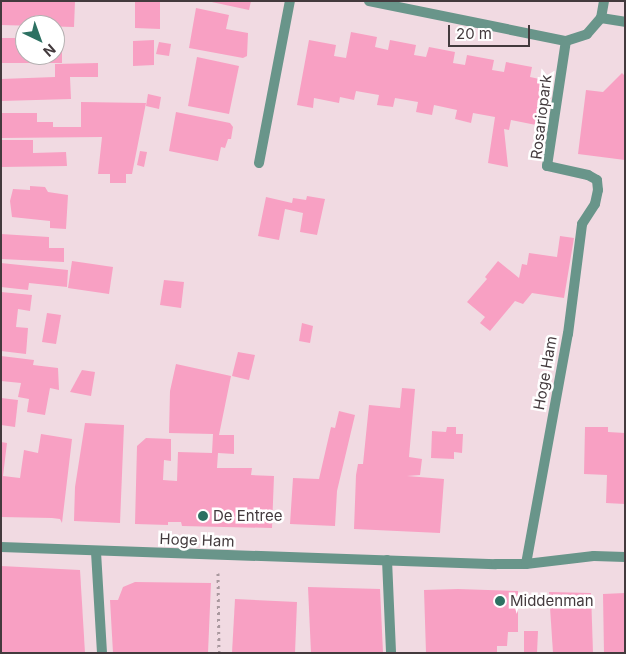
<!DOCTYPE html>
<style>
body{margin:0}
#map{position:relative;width:626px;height:654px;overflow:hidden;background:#f1dae2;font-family:Inter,sans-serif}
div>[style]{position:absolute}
.building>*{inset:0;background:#f8a0c3}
.path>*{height:3px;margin-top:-1.5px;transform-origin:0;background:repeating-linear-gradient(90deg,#a9989e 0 2.5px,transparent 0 6.5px)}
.service>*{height:10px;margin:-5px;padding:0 5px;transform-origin:5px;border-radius:5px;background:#69958a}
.minor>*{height:10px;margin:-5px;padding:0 5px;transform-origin:5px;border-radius:5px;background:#69958a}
.dots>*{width:14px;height:14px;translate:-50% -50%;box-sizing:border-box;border:2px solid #fff;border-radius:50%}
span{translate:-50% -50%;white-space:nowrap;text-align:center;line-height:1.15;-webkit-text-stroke:5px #fff;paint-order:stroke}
.street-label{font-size:15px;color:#433a3d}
.poi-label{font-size:15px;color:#433a3d}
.left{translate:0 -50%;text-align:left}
.frame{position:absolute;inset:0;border:2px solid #433a3d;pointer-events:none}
.north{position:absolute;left:15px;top:15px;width:50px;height:50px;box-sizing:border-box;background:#fff;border:1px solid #b4b0b1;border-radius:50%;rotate:138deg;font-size:14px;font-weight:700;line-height:20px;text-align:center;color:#433a3d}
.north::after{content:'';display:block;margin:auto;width:18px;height:22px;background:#2d7162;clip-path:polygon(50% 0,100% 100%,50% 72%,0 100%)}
.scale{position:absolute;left:448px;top:25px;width:82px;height:22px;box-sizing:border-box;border:2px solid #433a3d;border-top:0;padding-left:6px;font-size:15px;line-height:18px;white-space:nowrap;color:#433a3d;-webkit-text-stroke:4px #fff;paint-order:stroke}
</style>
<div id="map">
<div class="building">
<i style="clip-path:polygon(29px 1px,75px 1px,74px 27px,1px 25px,1px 2px)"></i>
<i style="clip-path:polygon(135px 1px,160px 1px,160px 29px,135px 28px)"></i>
<i style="clip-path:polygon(207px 1px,251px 1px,249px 10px)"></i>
<i style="clip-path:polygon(196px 8px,229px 15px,226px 29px,248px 33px,247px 56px,243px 58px,189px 48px)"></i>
<i style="clip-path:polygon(351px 32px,377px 37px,375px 47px,388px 50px,390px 40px,416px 45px,414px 55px,426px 57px,429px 47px,455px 52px,453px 63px,465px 65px,467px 55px,494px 60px,492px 70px,504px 72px,506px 62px,532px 67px,530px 77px,544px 80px,541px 114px,538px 113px,536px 125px,511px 120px,509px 130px,504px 129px,508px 167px,488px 163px,495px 117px,473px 113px,471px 123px,455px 119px,457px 110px,434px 105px,432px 115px,416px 112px,418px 102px,395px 98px,393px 107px,377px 105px,379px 95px,356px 91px,354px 100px,340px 97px,339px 103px,314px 98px,313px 108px,297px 105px,309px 40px,336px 45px,334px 56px,346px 58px)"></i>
<i style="clip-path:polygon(1px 38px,25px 38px,25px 55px,55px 55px,55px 48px,62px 48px,62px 63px,1px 63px)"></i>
<i style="clip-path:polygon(154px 40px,154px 65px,133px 66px,133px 41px)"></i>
<i style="clip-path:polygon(159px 42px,171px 44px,169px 56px,156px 54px)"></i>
<i style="clip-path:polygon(197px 57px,239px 66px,229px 114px,188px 106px)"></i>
<i style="clip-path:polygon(98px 63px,98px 77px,70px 77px,71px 99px,1px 101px,1px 79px,55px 77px,55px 64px)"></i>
<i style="clip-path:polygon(622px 73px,625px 76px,625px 160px,578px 154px,586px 90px,603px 92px)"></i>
<i style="clip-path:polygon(148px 94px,161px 97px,159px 109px,146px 106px)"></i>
<i style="clip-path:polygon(81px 102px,146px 103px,132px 174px,126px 174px,126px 183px,110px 183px,110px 174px,98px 174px,102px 137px,1px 138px,1px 113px,37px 113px,37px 122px,53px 122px,53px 127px,81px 127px)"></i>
<i style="clip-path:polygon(176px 112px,230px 123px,233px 127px,231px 139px,228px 139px,225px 148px,221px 147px,218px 161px,169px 151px)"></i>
<i style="clip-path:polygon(1px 140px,33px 140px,33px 153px,66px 152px,67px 166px,1px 167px)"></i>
<i style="clip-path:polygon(140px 151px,147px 152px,144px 167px,137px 165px)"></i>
<i style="clip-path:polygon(30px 186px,45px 187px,48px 192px,68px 195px,66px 229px,50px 228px,50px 221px,12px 217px,10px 201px,13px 189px,30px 190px)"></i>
<i style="clip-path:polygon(307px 196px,325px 199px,317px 235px,300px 232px,303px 213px,285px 209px,279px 240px,258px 236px,266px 197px,292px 203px,293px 198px,306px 200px)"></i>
<i style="clip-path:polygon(1px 234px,49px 237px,49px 248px,64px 248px,64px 262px,1px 259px)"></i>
<i style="clip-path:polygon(560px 236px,574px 238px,564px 298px,532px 293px,523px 304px,515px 301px,490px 331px,480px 323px,485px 317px,467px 302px,487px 279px,485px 277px,498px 261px,519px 278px,522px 264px,527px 265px,529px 253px,557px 257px)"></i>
<i style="clip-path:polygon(72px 261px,113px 267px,109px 294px,68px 288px)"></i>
<i style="clip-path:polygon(1px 263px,68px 270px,67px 287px,29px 283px,28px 290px,1px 287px)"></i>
<i style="clip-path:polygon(164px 280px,184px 282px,181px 308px,160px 305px)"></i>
<i style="clip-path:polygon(1px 292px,32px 295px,30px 311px,18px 309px,16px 327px,28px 328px,26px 354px,1px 351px)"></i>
<i style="clip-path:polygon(47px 313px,61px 315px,56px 344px,42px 342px)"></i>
<i style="clip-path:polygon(302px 323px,313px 326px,310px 343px,299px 341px)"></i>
<i style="clip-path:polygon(238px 352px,255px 355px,249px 380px,232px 376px)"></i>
<i style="clip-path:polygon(1px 356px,34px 360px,33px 365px,58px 368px,59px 390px,50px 388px,45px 415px,27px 412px,29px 399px,18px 397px,21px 383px,1px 381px)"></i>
<i style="clip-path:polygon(176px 364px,231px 376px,219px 435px,234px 435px,234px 454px,218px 453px,217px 468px,252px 468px,251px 475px,274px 476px,272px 528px,182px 526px,181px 522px,168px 522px,168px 525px,135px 524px,137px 446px,146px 438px,171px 439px,171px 461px,164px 460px,163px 480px,177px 481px,178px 452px,212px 453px,213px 434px,169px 433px,170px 391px)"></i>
<i style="clip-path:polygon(82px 370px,95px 372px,91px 396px,70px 392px)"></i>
<i style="clip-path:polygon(402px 388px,415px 389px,409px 457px,422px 459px,420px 475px,407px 476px,444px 479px,440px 533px,354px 529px,356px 475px,358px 464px,363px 464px,369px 405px,400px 408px)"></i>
<i style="clip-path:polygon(1px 398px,18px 400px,15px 427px,1px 425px)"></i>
<i style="clip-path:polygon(339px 411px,355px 415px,337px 491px,335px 526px,290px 524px,293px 478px,319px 479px,331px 427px,335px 428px)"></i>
<i style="clip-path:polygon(85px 423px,124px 425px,120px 523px,74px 521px,75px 487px)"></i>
<i style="clip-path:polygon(447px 427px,456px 427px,456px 434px,463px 434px,462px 453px,454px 452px,454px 459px,431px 458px,432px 431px,446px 432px)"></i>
<i style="clip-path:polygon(585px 427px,608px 427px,608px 432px,625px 433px,625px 504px,606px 503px,607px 475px,584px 474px)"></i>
<i style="clip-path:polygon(41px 434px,72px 439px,62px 523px,60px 519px,52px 518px,1px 517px,1px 442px,7px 443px,3px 476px,20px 478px,24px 450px,38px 453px)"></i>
<i style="clip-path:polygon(1px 566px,80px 570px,85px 653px,1px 653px)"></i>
<i style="clip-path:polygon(135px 582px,211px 583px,208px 653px,113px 653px,110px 600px,118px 600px,123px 587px)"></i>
<i style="clip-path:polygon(308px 587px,380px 589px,383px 653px,311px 653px)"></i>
<i style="clip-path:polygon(458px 589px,518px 591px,518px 632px,508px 632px,507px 646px,497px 646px,497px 653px,426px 653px,424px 590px)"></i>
<i style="clip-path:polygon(549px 592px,591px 593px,593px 653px,553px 653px)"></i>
<i style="clip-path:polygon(625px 593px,625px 653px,604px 653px,603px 594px)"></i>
<i style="clip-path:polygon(235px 599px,297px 602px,295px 653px,232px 653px)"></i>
<i style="clip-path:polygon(524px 631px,538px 631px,537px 653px,524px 653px)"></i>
</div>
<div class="path">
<i style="left:218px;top:573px;width:80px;rotate:89.3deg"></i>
</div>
<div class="service">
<i style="left:601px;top:18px;width:24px;rotate:9deg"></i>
</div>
<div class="minor">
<i style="left:369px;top:1px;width:201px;rotate:11.5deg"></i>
<i style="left:566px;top:41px;width:22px;rotate:-18deg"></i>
<i style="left:587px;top:34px;width:21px;rotate:-49deg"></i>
<i style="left:601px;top:18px;width:17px;rotate:-80deg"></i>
<i style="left:259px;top:163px;width:165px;rotate:-79.2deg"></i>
<i style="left:1px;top:547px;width:495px;rotate:2deg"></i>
<i style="left:496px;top:564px;width:30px"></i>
<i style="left:526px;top:564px;width:68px;rotate:-6.7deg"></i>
<i style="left:594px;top:556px;width:31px;rotate:2deg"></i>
<i style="left:96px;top:552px;width:101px;rotate:86.6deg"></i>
<i style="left:387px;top:560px;width:93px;rotate:87.5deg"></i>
<i style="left:526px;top:564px;width:234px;rotate:-79.7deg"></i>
<i style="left:568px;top:334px;width:111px;rotate:-82.7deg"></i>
<i style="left:582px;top:224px;width:24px;rotate:-57deg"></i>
<i style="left:595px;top:204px;width:14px;rotate:-78deg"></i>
<i style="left:598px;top:190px;width:10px;rotate:-96deg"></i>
<i style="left:597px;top:180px;width:10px;rotate:-151deg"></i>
<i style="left:588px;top:175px;width:42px;rotate:-167.6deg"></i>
<i style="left:547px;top:166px;width:126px;rotate:-81.4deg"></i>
</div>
<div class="dots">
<i style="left:203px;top:516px;background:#2d7162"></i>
<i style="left:500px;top:601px;background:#2d7162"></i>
</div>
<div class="street-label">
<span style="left:541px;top:117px;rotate:-83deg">Rosariopark</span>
<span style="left:545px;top:373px;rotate:-80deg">Hoge Ham</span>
<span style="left:197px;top:540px;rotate:2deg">Hoge Ham</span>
</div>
<div class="poi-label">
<span class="left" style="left:213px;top:516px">De Entree</span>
<span class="left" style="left:510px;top:601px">Middenman</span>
</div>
<div class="frame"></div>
<div class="north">N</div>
<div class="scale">20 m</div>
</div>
